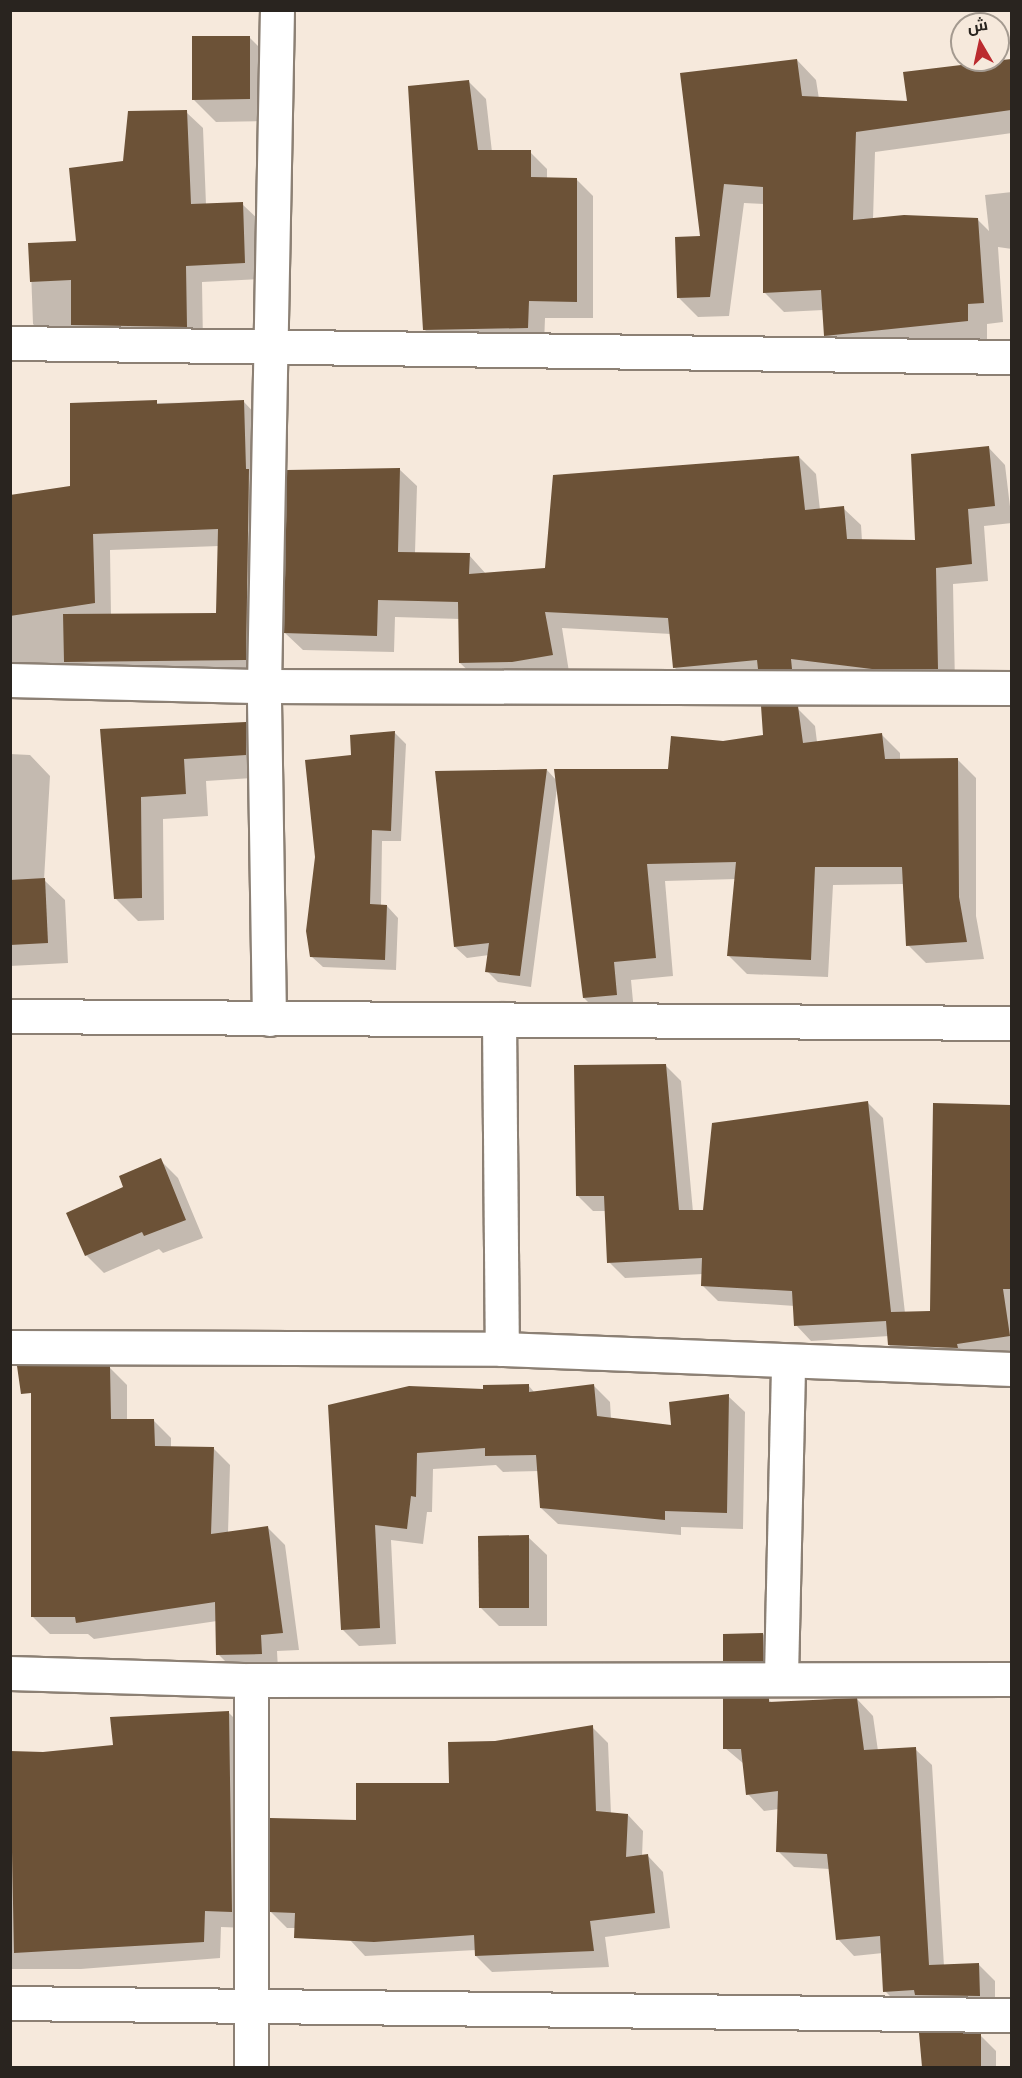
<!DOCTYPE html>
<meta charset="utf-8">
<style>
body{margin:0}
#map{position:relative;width:1022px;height:2078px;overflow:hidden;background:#f6e9dc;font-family:Raleway,Cairo,sans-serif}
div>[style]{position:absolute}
.shadow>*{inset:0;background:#0003}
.building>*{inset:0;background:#6c5237}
.roads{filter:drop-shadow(2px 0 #8c8074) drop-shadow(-2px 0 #8c8074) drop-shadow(0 2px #8c8074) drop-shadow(0 -2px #8c8074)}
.minor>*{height:33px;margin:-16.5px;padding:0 16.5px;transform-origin:16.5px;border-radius:16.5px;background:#fff}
span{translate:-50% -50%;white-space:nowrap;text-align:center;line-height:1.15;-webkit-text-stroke:6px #f6e9dc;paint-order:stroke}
.frame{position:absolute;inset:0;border:12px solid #29241f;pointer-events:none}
.north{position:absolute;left:950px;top:12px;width:60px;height:60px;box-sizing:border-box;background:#f6e9dc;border:2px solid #a49a90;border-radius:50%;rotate:351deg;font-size:16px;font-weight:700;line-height:24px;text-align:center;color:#29241f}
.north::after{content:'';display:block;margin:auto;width:21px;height:27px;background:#bb2b2f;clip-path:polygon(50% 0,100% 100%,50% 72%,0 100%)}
</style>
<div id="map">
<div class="shadow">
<i style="clip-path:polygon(249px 37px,272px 60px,272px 121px,216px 122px,194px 100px)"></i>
<i style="clip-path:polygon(797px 60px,816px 80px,819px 99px,909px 102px,905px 73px,1012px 60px,1012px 133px,875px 152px,873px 220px,977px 219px,989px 231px,985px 195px,1012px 192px,1012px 249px,998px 247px,1003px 322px,987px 324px,987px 341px,845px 355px,825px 335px,823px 310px,784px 312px,764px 292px,764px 204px,744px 203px,729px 316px,698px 317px,678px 297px,701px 237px,682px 74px)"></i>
<i style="clip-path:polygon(469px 82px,486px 99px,492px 152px,530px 152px,547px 169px,547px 179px,576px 179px,593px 196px,593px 318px,545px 318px,544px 345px,441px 346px,424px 329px)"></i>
<i style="clip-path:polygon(186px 112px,203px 128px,206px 205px,242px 204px,259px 220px,261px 279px,202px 282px,203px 343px,50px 341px,33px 324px,30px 244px,77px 242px,124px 163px)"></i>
<i style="clip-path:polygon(evenodd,244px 402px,260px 419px,262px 676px,10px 674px,10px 496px,71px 488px,72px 404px,244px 402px,219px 546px,217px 615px,111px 615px,110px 550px,219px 546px)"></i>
<i style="clip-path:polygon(988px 447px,1005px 465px,1012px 523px,984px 526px,988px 581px,953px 584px,955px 685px,692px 685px,674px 667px,671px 634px,562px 628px,569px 672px,478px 680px,460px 663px,460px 619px,395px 617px,394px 652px,303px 650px,285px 633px,399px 469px,417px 486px,415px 553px,469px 555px,486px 574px,547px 569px,799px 457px,816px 474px,820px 510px,843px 508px,861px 525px,862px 541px,917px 541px)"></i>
<i style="clip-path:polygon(797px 708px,815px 726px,817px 742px,882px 735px,900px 753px,900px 761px,958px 760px,976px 778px,976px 916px,984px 959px,926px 963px,908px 945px,904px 884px,833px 885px,828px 977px,747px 974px,729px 956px,736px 879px,665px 881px,673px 976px,631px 980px,634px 1012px,602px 1016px,584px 998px,557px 788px,531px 987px,498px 982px,487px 971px,489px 955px,467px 958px,455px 947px,547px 770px,557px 781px,670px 771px,723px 743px,764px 737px)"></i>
<i style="clip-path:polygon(245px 724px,268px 746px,268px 777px,206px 781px,208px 816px,163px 819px,164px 920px,138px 921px,116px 899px,102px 730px)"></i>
<i style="clip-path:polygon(395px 733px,406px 744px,401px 841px,382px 841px,381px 906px,387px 906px,398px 918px,396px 970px,323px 967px,311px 956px,353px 756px)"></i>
<i style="clip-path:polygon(10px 754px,30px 755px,50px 776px,44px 880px,65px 900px,68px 963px,10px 966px)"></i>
<i style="clip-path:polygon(665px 1065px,681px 1081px,693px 1212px,705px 1212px,867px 1102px,883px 1118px,905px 1313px,932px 1312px,935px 1104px,1012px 1106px,1012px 1353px,905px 1360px,889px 1345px,889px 1336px,811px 1341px,796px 1325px,795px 1306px,718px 1301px,702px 1285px,703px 1274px,625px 1278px,609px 1262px,606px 1211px,593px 1211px,577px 1195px)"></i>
<i style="clip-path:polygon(160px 1160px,178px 1178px,203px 1238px,163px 1253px,159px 1249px,104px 1273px,86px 1255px,125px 1188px)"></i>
<i style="clip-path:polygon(110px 1368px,127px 1385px,127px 1421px,154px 1421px,171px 1438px,171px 1448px,213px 1448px,230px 1465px,228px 1533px,268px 1528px,285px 1545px,299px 1650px,277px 1651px,278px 1670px,235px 1671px,218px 1654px,217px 1621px,94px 1639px,88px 1634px,50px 1634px,33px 1617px)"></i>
<i style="clip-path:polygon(528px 1385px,535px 1393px,593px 1385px,610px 1402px,611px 1419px,673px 1426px,728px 1396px,745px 1412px,743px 1529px,681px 1527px,681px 1535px,558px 1524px,541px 1508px,539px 1471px,503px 1472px,496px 1465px,433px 1469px,432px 1512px,427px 1512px,423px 1544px,391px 1540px,396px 1644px,359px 1646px,343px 1630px,329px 1406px)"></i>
<i style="clip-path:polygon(528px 1537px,547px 1555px,547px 1626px,499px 1626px,480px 1607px)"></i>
<i style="clip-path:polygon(763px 1634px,774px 1645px,773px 1671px,736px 1671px,725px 1660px)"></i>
<i style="clip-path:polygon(857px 1699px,873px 1716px,878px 1751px,915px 1749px,932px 1765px,944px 1966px,979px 1965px,995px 1981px,995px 2011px,901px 2007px,885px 1991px,883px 1953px,854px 1956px,838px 1939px,830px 1869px,794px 1867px,778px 1851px,779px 1809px,764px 1811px,748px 1794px,744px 1764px,725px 1748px,769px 1700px,772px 1703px)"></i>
<i style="clip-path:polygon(228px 1712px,245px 1729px,248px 1928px,221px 1927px,220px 1958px,81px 1969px,10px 1969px,10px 1752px,43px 1754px,115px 1746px)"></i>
<i style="clip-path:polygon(592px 1727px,608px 1743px,611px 1814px,628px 1815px,643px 1831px,642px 1857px,648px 1856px,663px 1872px,670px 1928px,605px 1937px,609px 1967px,492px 1972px,476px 1956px,476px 1950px,365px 1956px,350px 1940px,317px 1928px,287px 1928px,271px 1912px,357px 1821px,451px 1785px,495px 1742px)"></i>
<i style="clip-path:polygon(920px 2034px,980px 2035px,996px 2051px,996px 2068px,924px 2068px)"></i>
</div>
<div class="building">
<i style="clip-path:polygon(192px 36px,250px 36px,250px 99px,192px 100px)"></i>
<i style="clip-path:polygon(797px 59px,802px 96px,907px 101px,903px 72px,1011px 59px,1011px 110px,856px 132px,853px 220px,904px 215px,978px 218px,984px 303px,968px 304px,968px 321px,824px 336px,821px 290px,763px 293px,763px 187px,724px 184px,710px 297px,677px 298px,675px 237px,700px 236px,680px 73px)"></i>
<i style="clip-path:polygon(469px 80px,478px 150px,531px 150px,531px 177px,577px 178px,577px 302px,529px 301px,528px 328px,423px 330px,408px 86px)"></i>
<i style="clip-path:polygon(187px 110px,191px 204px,243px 202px,245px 263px,186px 266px,187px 327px,71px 325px,71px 280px,30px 282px,28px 243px,76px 241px,69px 168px,123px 161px,128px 111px)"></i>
<i style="clip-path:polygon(157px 400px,157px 404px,244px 400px,246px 469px,249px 469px,246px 660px,64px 662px,63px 614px,216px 613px,218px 529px,93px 534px,95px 603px,10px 616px,10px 495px,70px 486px,70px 403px)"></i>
<i style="clip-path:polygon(989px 446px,995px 506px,968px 509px,972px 564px,936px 568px,938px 669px,872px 669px,791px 659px,792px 669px,758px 669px,757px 660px,673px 668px,668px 618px,545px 612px,553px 655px,512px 662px,459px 663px,458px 602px,378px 600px,377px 636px,284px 633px,287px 470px,400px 468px,398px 552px,470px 553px,469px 574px,545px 568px,553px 475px,799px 456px,805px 510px,844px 506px,847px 539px,915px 540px,911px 454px)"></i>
<i style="clip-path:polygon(761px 706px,798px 706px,803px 743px,882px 733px,885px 759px,958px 758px,959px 897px,967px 942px,906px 946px,902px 867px,815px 867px,811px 960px,727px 956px,736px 862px,647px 864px,656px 958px,614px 962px,617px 995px,583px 998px,554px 769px,668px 769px,671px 736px,723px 741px,763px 735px)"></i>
<i style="clip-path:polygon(246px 722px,246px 755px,184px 759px,186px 794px,141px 797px,142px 898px,114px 899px,100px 729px)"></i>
<i style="clip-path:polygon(395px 731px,391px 831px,372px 830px,370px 904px,387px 905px,385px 960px,310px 957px,306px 931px,315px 857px,305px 760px,351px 755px,350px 735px)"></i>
<i style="clip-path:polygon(547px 769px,520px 976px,485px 972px,489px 943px,454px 947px,435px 771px)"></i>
<i style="clip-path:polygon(45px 878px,48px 943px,10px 945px,10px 880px)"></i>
<i style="clip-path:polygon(666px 1064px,679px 1210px,703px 1210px,712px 1123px,868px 1101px,891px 1312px,930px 1311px,933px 1103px,1011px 1105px,1011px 1289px,1003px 1289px,1010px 1336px,957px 1344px,958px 1348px,888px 1345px,886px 1321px,794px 1326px,792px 1291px,701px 1286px,702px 1258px,607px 1263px,604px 1196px,576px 1196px,574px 1065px)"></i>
<i style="clip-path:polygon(161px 1158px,186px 1220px,144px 1236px,142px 1232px,85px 1256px,66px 1213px,123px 1187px,119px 1176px)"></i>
<i style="clip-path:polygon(17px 1366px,110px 1366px,111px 1419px,154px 1419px,155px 1446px,214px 1447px,211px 1534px,268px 1526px,283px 1633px,261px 1635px,262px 1654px,216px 1655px,215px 1602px,76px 1623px,75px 1617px,31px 1617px,31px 1393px,21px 1394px)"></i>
<i style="clip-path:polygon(529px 1384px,529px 1392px,594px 1384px,597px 1416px,671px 1425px,669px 1402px,729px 1394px,727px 1513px,665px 1511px,665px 1520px,540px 1508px,536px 1455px,485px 1456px,485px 1448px,417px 1453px,416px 1497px,411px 1496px,407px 1529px,375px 1525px,380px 1628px,341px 1630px,328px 1405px,409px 1386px,483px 1389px,483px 1385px)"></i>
<i style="clip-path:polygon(529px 1535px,529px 1608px,479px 1608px,478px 1536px)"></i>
<i style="clip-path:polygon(763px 1633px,763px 1661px,723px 1661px,723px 1634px)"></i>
<i style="clip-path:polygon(723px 1698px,769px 1698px,769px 1702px,857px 1698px,864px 1750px,916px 1747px,929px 1965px,979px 1963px,980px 1996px,915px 1995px,914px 1990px,883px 1992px,880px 1936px,836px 1940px,827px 1854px,776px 1852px,778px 1791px,746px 1795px,741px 1749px,723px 1749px)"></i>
<i style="clip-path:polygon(229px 1711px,232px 1912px,205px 1911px,204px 1942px,14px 1953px,10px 1751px,43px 1752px,113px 1745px,110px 1717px)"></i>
<i style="clip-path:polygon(593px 1725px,596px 1811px,628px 1814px,626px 1857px,648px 1854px,655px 1913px,590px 1921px,594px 1951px,475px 1956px,474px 1935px,374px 1942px,294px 1938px,295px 1913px,270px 1912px,270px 1818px,356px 1820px,356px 1783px,449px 1783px,448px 1742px,495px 1741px)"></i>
<i style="clip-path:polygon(919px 2033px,981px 2033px,981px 2067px,922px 2067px)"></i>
</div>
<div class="roads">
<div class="minor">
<i style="left:10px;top:343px;width:1002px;rotate:0.8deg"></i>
<i style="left:10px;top:680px;width:254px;rotate:1.4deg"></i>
<i style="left:264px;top:686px;width:748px;rotate:0.15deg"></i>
<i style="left:10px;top:1016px;width:1002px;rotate:0.4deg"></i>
<i style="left:269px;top:1019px;width:333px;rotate:-90.9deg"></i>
<i style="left:264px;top:686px;width:676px;rotate:-88.9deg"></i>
<i style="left:499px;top:1019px;width:330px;rotate:89.5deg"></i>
<i style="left:10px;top:1347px;width:492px;rotate:0.2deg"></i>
<i style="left:502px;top:1349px;width:510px;rotate:2.25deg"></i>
<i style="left:10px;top:1673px;width:241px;rotate:1.7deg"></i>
<i style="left:251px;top:1680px;width:761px;rotate:-0.08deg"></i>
<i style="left:781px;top:1676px;width:315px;rotate:-88.7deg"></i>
<i style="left:10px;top:2003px;width:1002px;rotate:0.69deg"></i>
<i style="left:251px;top:2068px;width:388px;rotate:-90deg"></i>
</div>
</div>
<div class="frame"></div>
<div class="north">ش</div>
</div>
